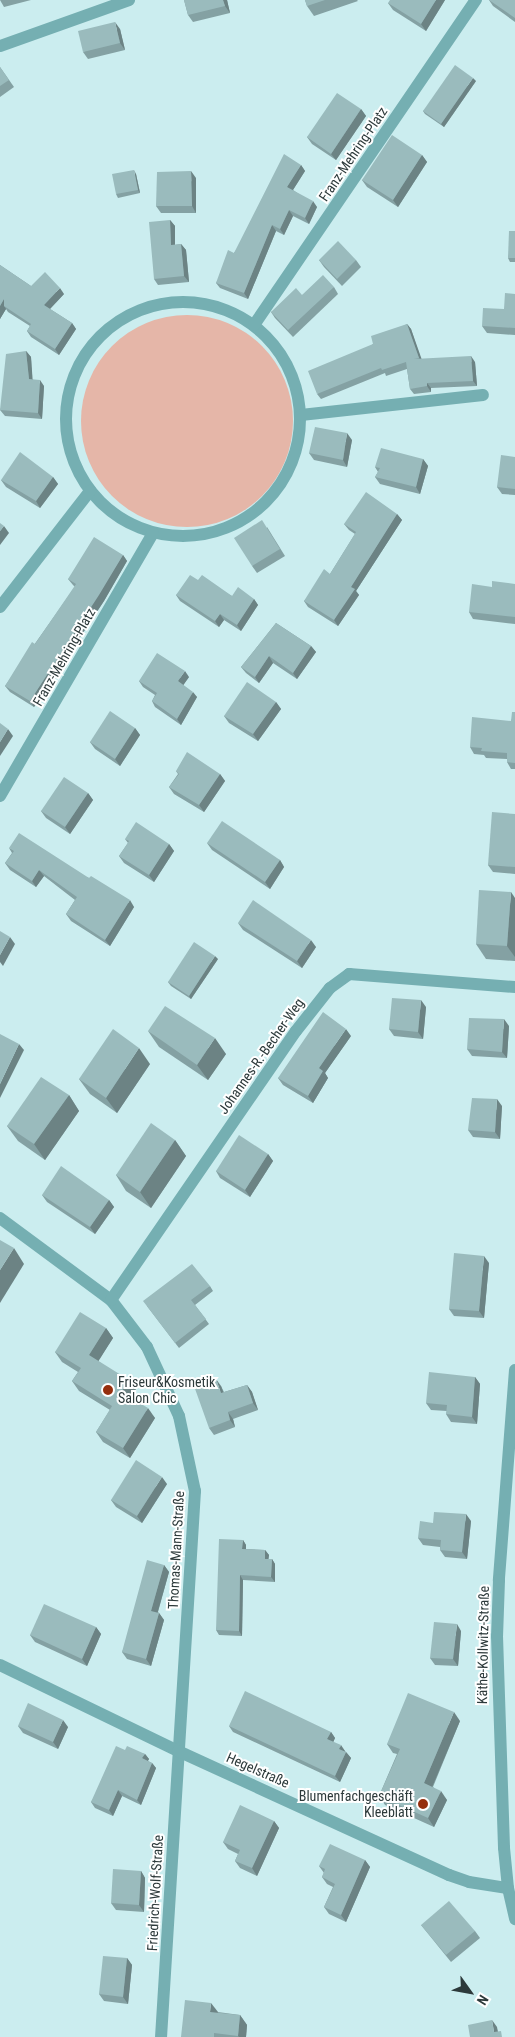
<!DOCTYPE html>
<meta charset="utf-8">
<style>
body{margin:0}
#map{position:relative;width:515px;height:2037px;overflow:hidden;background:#cbedef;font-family:"Roboto Condensed",sans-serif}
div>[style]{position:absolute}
.green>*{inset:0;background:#e5b6a8}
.round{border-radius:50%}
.minor>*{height:12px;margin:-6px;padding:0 6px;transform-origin:6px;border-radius:6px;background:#75afb2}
.minor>.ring{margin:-6px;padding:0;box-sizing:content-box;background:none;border:12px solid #75afb2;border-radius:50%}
.wall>*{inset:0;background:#84a1a3}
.shaded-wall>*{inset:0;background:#6c8384}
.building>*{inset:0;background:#9abbbd}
.dots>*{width:14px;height:14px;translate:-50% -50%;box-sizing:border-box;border:2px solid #fff;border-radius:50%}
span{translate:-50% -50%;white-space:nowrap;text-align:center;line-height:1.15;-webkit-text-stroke:4px #fff;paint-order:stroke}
.street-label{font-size:14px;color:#2d3a3b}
.poi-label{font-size:14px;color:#2d3a3b}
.left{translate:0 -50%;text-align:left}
.right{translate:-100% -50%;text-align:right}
.north{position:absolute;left:445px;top:1967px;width:50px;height:50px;-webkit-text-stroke:4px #fff;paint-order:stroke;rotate:122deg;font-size:14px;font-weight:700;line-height:20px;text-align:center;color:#2d3a3b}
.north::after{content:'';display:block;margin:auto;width:18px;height:22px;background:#2d3a3b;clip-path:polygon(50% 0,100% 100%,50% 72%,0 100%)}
</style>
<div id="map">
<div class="green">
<i class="round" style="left:81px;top:315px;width:212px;height:212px"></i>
</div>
<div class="minor">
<i style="left:0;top:46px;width:137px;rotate:-19.6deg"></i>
<i class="ring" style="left:66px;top:302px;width:222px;height:222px"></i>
<i style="left:254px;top:325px;width:394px;rotate:-55.7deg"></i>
<i style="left:301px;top:415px;width:183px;rotate:-6.3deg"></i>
<i style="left:0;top:607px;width:147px;rotate:-52.2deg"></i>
<i style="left:0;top:796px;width:304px;rotate:-59.8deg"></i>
<i style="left:0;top:1218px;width:138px;rotate:36.5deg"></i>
<i style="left:111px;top:1300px;width:59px;rotate:52.5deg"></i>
<i style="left:147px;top:1347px;width:76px;rotate:65.1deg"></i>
<i style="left:179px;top:1416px;width:77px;rotate:78deg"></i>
<i style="left:195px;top:1491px;width:547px;rotate:93.56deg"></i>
<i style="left:111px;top:1300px;width:326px;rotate:-55.5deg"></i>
<i style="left:296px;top:1031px;width:55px;rotate:-51.7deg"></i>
<i style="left:330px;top:988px;width:24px;rotate:-36deg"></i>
<i style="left:349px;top:974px;width:167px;rotate:4.5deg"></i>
<i style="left:515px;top:1370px;width:211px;rotate:94.4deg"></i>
<i style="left:499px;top:1580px;width:56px;rotate:92deg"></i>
<i style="left:497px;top:1636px;width:212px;rotate:88.1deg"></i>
<i style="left:504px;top:1848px;width:40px;rotate:84.3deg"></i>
<i style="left:508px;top:1888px;width:32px;rotate:77deg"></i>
<i style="left:0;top:1665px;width:198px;rotate:25.8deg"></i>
<i style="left:178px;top:1751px;width:298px;rotate:24.6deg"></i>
<i style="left:449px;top:1875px;width:21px;rotate:19deg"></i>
<i style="left:469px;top:1882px;width:39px;rotate:9deg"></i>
</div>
<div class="wall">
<i style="clip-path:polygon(0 0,31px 0,4px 7px)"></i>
<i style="clip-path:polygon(184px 0,227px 0,230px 13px,193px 22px,188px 15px)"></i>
<i style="clip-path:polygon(305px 0,357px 0,358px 1px,314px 16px,307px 6px)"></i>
<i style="clip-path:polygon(445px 0,426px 31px,393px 10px,388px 3px)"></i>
<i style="clip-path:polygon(489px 0,515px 0,515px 22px,493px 6px)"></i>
<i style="clip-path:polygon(120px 29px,125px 50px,88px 59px,83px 52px)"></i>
<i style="clip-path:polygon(0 67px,14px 87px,0 97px)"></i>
<i style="clip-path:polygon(476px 81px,444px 127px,425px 114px,423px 111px)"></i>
<i style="clip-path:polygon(361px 109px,366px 116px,336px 160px,312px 144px,307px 137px)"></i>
<i style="clip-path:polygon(422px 155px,427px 162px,398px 207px,367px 187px,362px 180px)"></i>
<i style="clip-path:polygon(301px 165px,305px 171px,293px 190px,317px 207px,309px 224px,293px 216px,284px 235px,276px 231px,248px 299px,220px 288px,216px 283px,234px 253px)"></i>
<i style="clip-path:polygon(136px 174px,140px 193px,118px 198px,116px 194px)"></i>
<i style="clip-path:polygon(196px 178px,196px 213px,161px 213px,156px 206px)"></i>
<i style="clip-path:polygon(170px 220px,175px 226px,175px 245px,181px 244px,186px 250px,189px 282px,158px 285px,154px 279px)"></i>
<i style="clip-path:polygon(515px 231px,515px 262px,510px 262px,508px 258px)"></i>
<i style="clip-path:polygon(319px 260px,356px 260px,361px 267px,342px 286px,324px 267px)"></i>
<i style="clip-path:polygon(0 265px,31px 286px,64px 294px,50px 309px,72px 323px,76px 329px,59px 355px,31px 337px,27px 331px,30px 326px,8px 312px,6px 309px,0 319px)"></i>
<i style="clip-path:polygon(334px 287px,338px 294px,293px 337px,275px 318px,271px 312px,302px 295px)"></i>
<i style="clip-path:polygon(515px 294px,515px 335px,487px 333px,482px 326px,504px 309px)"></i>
<i style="clip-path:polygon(407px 324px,411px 329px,421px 359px,475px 362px,477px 386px,431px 388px,431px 392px,414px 394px,410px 389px,407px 369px,386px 376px,385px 373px,321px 399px,317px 394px,373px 344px)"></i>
<i style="clip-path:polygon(26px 351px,31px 357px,32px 379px,44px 386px,42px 419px,5px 416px,0 410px)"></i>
<i style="clip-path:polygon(352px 440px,347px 467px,314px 460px,309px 453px)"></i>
<i style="clip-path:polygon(515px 457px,515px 495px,502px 494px,497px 487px)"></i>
<i style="clip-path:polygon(423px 459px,428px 466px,420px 494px,380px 484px,375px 477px,378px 472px,375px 467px)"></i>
<i style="clip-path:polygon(53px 477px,58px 484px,40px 508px,6px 487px,1px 480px)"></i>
<i style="clip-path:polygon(397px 514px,402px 520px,356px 591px,359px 595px,338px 626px,308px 607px,304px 601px,330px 574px,355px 534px,349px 530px,344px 524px)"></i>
<i style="clip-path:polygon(267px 527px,285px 556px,257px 573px,252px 566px)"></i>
<i style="clip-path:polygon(123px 555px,127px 561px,104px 601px,34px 707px,10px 692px,5px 686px,75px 587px,73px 585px,68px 579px)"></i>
<i style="clip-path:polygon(198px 580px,232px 596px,254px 599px,258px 605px,241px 631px,224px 620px,219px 627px,180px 601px,176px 595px)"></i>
<i style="clip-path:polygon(515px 584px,515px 624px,473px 619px,469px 612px,492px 587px)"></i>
<i style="clip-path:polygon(276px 623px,311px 646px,316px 652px,297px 679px,273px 663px,259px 683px,246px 673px,241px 667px)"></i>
<i style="clip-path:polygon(189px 677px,183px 685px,197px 697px,181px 725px,155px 707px,152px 701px,155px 695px,143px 687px,139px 681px)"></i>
<i style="clip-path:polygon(276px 702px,281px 709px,258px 741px,229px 723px,224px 716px)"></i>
<i style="clip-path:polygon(515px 712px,515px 769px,511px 769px,507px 762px,507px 759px,486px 758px,484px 755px,474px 754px,470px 747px,511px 721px)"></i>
<i style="clip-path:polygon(135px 728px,140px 735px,120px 766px,95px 749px,90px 742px)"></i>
<i style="clip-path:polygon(176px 771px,220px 774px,225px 781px,204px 812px,174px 794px,169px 787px,178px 774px)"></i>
<i style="clip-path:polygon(88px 793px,93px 800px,70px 834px,46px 818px,41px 811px)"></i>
<i style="clip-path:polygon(515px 814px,515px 874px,493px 872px,488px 865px)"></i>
<i style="clip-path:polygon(125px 839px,169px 844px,174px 851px,154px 882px,124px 863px,119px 856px,128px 843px)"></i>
<i style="clip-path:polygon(207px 843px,280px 860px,284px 867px,270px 889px,212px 850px)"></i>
<i style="clip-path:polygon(9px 848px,89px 878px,134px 907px,110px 946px,71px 921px,66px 914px,75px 900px,44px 876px,36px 887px,10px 870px,5px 863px,12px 853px)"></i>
<i style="clip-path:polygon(515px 898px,515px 961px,486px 959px,476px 944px)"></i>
<i style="clip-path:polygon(238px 923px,316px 947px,302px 968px,243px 930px)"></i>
<i style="clip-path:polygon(218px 959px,191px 999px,171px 986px,168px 982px)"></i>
<i style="clip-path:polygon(426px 1007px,423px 1039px,394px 1036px,389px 1029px)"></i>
<i style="clip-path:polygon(509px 1026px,507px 1058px,472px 1056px,467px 1049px)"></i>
<i style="clip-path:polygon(148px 1031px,226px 1054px,208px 1080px,159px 1047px)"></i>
<i style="clip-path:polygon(351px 1036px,325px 1073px,328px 1078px,313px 1103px,283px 1085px,278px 1078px)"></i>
<i style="clip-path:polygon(150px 1064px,117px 1113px,90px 1094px,79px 1079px)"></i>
<i style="clip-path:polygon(69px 1095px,79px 1111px,45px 1160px,18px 1141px,7px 1126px)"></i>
<i style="clip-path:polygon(502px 1106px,500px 1139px,473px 1137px,468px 1130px)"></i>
<i style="clip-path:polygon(175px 1140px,186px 1156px,151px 1208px,126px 1191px,116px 1175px)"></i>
<i style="clip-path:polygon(268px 1154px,273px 1161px,250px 1197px,220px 1178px,216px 1171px)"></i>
<i style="clip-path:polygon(42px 1195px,109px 1200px,114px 1207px,95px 1234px,47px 1202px)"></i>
<i style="clip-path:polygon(489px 1263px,484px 1318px,454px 1316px,449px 1309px)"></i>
<i style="clip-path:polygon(210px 1286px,213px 1291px,195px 1305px,209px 1324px,179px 1348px,147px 1306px)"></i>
<i style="clip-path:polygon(106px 1328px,113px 1338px,98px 1361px,136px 1390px,131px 1397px,155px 1418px,130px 1458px,103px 1442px,96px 1432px,110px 1410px,79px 1391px,72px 1381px,78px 1372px,62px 1362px,55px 1352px)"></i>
<i style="clip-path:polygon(475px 1377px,480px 1384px,477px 1424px,451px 1422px,446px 1414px,447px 1411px,431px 1410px,426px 1403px)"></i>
<i style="clip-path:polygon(247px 1385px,252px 1392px,258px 1410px,233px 1419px,235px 1427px,214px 1435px,209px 1428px,221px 1386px,224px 1392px)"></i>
<i style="clip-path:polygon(167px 1484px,142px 1523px,116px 1507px,111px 1500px)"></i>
<i style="clip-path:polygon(471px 1521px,467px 1559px,445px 1557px,440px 1550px,440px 1547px,423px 1545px,418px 1538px,433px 1523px)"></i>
<i style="clip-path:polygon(243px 1540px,246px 1545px,246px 1549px,265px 1550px,269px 1555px,268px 1559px,272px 1559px,275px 1564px,275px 1582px,243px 1580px,242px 1636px,219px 1635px,216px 1630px)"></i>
<i style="clip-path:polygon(164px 1565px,169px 1572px,158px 1612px,159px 1613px,164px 1620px,151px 1666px,127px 1659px,122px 1652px)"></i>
<i style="clip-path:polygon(96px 1627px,101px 1634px,87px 1666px,35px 1642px,30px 1635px)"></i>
<i style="clip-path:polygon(461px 1631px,458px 1666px,435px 1665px,430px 1658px)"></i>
<i style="clip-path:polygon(460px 1721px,433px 1787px,447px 1800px,434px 1827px,385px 1805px,379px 1796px,397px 1754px,393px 1753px,387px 1744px)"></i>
<i style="clip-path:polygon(18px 1726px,68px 1727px,58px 1749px,23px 1733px)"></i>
<i style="clip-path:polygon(229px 1726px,331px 1732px,335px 1738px,333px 1742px,345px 1751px,351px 1758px,340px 1782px,233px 1732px)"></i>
<i style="clip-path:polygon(125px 1750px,145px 1754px,149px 1759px,148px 1761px,152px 1763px,156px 1768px,141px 1805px,122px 1796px,113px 1816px,95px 1808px,91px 1802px)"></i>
<i style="clip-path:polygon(274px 1821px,279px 1828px,257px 1876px,240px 1868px,235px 1861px,238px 1854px,228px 1849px,223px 1842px)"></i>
<i style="clip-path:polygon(365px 1860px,370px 1867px,346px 1922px,329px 1914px,324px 1907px,333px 1887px,327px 1884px,322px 1877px,324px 1873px,319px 1866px)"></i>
<i style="clip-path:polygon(141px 1871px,145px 1878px,144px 1912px,116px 1910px,111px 1903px)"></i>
<i style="clip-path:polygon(421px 1925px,475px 1931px,480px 1938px,451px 1962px)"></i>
<i style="clip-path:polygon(127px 1958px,132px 1965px,128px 2004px,104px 2001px,99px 1994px)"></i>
<i style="clip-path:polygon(218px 2012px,240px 2015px,247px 2025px,246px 2037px,181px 2037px)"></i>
</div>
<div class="shaded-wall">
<i style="clip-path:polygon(223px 0,227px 0,230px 13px,225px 6px)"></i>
<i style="clip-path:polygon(436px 0,445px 0,426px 31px,421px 24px)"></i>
<i style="clip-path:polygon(115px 22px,120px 29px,125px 50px,120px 43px)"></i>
<i style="clip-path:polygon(473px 78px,476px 81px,444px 127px,441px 124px)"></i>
<i style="clip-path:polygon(361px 109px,366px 116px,336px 160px,331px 154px)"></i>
<i style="clip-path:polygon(422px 155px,427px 162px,398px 207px,393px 200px)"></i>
<i style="clip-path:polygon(301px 165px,305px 171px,291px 193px,287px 187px)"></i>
<i style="clip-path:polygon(134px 170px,136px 174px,140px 193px,138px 190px)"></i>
<i style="clip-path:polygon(191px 171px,196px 178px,196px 213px,192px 206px)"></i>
<i style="clip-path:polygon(313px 201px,317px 207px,309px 224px,305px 218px)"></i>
<i style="clip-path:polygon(289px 210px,293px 216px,284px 235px,280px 229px)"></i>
<i style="clip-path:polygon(170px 220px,175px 226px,175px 251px,171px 245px)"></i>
<i style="clip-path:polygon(272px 225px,276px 231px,248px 299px,244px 293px)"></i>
<i style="clip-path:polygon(181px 244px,186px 250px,189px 282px,184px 276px)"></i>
<i style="clip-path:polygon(60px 288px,64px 294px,48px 311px,44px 305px)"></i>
<i style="clip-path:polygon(4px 299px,4px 306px,6px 309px,0 319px,0 306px)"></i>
<i style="clip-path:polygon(72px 323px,76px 329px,59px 355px,55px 349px)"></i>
<i style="clip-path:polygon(407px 324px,411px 329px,423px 363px,419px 358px)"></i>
<i style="clip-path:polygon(26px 351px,31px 357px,33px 385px,29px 379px)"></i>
<i style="clip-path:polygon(471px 356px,475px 362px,477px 386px,473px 381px)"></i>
<i style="clip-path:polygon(40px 380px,44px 386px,42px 419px,38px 413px)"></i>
<i style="clip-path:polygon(427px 383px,431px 388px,431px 392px,427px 386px)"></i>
<i style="clip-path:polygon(347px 433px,352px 440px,347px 467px,343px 460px)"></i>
<i style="clip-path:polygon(423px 459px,428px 466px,420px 494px,416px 487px)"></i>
<i style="clip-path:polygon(53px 477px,58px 484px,40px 508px,36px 501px)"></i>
<i style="clip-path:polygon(397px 514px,402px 520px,356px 591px,359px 595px,338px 626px,334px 620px,351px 587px)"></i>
<i style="clip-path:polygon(4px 526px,9px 533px,0 545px,0 531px)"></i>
<i style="clip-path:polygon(123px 555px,127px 561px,104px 601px,34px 707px,30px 701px)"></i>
<i style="clip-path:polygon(254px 599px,258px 605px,241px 631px,237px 625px)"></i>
<i style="clip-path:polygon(220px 614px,224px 620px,219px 627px,215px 621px)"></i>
<i style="clip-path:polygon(311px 646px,316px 652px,297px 679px,293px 673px)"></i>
<i style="clip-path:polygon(269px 656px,273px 663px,259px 683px,255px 677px)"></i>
<i style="clip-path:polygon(185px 671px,189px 677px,182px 687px,178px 681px)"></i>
<i style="clip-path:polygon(193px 692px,197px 697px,181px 725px,177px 719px)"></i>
<i style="clip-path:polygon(276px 702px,281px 709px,258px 741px,253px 734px)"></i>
<i style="clip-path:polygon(135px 728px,140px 735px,120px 766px,115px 759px)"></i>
<i style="clip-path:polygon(8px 729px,13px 736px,0 756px,0 742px)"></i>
<i style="clip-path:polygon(220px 774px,225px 781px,204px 812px,199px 805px)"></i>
<i style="clip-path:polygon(88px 793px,93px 800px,70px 834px,65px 827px)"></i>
<i style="clip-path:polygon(169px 844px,174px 851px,154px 882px,149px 875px)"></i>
<i style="clip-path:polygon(280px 860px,284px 867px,270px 889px,265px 882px)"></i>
<i style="clip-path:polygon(39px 870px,44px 876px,36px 887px,32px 881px)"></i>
<i style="clip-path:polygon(511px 892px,515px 898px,515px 957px,507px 946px)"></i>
<i style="clip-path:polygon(130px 900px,134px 907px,110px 946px,105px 940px)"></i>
<i style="clip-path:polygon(10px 937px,15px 944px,3px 966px,0 962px,0 955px)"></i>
<i style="clip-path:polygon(311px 940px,316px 947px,302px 968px,297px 961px)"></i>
<i style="clip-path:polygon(215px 956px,218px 959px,191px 999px,189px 996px)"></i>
<i style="clip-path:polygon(421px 1000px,426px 1007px,423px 1039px,418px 1032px)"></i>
<i style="clip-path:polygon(504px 1019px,509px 1026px,507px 1058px,502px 1052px)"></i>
<i style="clip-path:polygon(346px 1029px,351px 1036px,325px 1073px,328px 1078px,313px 1103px,308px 1096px,319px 1068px)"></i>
<i style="clip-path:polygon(215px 1038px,226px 1054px,208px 1080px,197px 1065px)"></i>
<i style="clip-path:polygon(19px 1044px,24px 1050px,0 1098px,0 1084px)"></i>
<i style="clip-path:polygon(139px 1048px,150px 1064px,117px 1113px,106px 1098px)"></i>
<i style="clip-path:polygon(69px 1095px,79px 1111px,45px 1160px,34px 1144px)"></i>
<i style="clip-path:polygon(497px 1099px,502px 1106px,500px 1139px,495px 1132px)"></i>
<i style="clip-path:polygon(175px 1140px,186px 1156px,151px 1208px,140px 1192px)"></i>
<i style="clip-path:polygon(268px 1154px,273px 1161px,250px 1197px,245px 1190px)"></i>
<i style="clip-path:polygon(109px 1200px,114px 1207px,95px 1234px,90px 1227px)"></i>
<i style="clip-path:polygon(14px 1248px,24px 1264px,0 1303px,0 1270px)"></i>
<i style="clip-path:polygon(484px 1256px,489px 1263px,484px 1318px,479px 1311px)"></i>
<i style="clip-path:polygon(106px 1328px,113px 1338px,96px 1365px,89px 1355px)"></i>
<i style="clip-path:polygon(475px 1377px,480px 1384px,477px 1424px,472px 1417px)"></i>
<i style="clip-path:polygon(216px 1379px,221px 1386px,226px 1400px,221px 1393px)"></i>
<i style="clip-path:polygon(129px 1380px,136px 1390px,128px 1401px,121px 1392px)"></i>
<i style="clip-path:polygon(247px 1385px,252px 1392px,258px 1410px,253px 1403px)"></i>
<i style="clip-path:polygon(148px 1408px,155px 1418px,130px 1458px,123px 1448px)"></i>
<i style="clip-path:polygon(228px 1412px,233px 1419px,235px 1427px,230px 1420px)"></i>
<i style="clip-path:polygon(162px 1477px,167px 1484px,142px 1523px,137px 1516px)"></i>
<i style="clip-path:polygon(466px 1514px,471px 1521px,467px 1559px,462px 1552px)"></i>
<i style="clip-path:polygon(243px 1540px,246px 1545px,246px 1554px,242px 1549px)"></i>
<i style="clip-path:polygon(265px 1550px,269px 1555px,268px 1564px,265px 1559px)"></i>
<i style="clip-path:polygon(272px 1559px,275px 1564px,275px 1582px,271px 1577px)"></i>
<i style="clip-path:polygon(164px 1565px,169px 1572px,156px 1618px,151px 1611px)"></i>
<i style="clip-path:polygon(240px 1575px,243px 1580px,242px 1636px,239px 1631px)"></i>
<i style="clip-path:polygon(159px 1613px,164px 1620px,151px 1666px,146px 1659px)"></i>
<i style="clip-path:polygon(457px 1624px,461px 1631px,458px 1666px,453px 1659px)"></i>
<i style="clip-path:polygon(96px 1627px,101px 1634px,87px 1666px,82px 1659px)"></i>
<i style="clip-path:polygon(454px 1712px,460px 1721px,430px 1792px,424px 1783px)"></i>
<i style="clip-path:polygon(63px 1720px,68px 1727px,58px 1749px,53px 1742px)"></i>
<i style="clip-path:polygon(331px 1732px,335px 1738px,332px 1745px,327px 1739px)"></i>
<i style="clip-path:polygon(341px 1745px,345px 1751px,343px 1755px,339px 1749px)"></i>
<i style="clip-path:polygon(346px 1752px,351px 1758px,340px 1782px,335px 1776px)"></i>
<i style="clip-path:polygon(145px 1754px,149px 1759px,146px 1764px,142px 1758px)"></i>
<i style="clip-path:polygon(152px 1763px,156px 1768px,141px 1805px,137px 1800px)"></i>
<i style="clip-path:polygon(118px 1790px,122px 1796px,113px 1816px,109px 1810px)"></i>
<i style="clip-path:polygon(441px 1791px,447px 1800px,434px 1827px,428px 1818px)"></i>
<i style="clip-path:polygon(274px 1821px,279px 1828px,257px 1876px,252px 1868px)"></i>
<i style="clip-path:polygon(365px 1860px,370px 1867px,346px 1922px,341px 1915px)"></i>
<i style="clip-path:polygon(141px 1871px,145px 1878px,144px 1912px,139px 1905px)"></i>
<i style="clip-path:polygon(127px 1958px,132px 1965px,128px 2004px,123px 1997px)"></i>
<i style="clip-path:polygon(211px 2003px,218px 2012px,217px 2022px,210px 2012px)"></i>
<i style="clip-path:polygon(240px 2015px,247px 2025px,246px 2037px,239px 2037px,238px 2036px)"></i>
<i style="clip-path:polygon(492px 2020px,497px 2027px,499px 2037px,494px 2032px)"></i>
</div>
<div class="building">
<i style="clip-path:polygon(184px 0,223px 0,225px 6px,188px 15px)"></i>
<i style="clip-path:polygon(305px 0,325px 0,307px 6px)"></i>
<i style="clip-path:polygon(390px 0,436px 0,421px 24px,388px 3px)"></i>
<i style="clip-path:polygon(489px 0,515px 0,515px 18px)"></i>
<i style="clip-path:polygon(115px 22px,120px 43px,83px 52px,78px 31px)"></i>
<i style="clip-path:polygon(455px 65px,473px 78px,441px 124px,423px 111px)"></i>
<i style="clip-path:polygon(0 67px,9px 80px,0 86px)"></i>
<i style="clip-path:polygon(337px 93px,361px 109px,331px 154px,307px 137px)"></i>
<i style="clip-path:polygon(392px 135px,422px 155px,393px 200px,362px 180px)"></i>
<i style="clip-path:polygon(284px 154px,301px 165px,287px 187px,313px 201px,305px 218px,289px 210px,280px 229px,272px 225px,244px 293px,216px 283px,228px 250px,234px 253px)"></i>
<i style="clip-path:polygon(134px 170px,138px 190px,116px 194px,112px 174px)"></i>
<i style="clip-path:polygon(191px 171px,192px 206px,156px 206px,157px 172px)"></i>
<i style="clip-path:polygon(170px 220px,171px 245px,181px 244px,184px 276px,154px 279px,149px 222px)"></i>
<i style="clip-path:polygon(509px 231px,515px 231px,515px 258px,508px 258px)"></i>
<i style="clip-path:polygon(338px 241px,356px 260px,337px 279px,319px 260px)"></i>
<i style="clip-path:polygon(0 265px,31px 286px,45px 272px,60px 288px,44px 305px,72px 323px,55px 349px,27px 331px,31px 324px,4px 306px,4px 299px,0 306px)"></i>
<i style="clip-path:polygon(323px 275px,334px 287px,288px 330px,271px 312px,296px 288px,302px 295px)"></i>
<i style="clip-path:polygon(505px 293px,515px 294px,515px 328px,482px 326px,483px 308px,504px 309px)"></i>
<i style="clip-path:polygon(407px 324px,419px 358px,414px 359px,471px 356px,473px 381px,427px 383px,427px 386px,410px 389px,406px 362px,382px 370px,381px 368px,317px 394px,308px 371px,373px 344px,371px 336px)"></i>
<i style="clip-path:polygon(26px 351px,29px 379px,40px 380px,38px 413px,0 410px,6px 354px)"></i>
<i style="clip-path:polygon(315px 427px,347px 433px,343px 460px,309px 453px)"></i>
<i style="clip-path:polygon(381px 448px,423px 459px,416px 487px,375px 477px,380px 468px,375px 467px)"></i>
<i style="clip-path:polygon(20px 452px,53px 477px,36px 501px,1px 480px)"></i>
<i style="clip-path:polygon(501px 455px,515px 457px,515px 489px,497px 487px)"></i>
<i style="clip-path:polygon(366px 492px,397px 514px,351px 587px,355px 589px,334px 620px,304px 601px,324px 569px,330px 574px,356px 532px,344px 524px)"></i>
<i style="clip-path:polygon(262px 520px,280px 549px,252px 566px,234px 538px)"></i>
<i style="clip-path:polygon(0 523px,4px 526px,0 531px)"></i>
<i style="clip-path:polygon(94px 537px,123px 555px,99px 595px,30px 701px,5px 686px,32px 642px,35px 644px,76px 584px,68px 579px)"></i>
<i style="clip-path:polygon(190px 575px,198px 580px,202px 575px,232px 596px,238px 587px,254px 599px,237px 625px,220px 614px,215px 621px,176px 595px)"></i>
<i style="clip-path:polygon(492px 581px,515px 584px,515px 617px,469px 612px,472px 584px,492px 587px)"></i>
<i style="clip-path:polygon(276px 623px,311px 646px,293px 673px,269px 656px,255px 677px,241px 667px)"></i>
<i style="clip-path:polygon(157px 653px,185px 671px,178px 681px,193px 692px,177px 719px,152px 701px,157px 693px,139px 681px)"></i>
<i style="clip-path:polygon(247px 682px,276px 702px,253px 734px,224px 716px)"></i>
<i style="clip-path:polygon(110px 711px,135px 728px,115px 759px,90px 742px)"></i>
<i style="clip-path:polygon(512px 712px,515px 712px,515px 763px,507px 762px,507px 753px,481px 751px,482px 748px,470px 747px,472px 717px,511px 721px)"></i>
<i style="clip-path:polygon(0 723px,8px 729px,0 742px)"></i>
<i style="clip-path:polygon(187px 752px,220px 774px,199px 805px,169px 787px,179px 774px,176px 771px)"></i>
<i style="clip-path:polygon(64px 777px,88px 793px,65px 827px,41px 811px)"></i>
<i style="clip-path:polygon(492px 812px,515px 814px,515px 867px,488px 865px)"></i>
<i style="clip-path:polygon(222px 821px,280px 860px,265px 882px,207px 843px)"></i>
<i style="clip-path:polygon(136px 822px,169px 844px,149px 875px,119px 856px,129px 841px,125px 839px)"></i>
<i style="clip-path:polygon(19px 833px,89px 878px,91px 876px,130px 900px,105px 940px,66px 914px,77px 897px,39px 870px,32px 881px,5px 863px,14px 851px,9px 848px)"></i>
<i style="clip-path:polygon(479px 890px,511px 892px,507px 946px,476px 944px)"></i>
<i style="clip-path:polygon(253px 900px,311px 940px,297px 961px,238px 923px)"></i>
<i style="clip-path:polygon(0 931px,10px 937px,0 955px)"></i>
<i style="clip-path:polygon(194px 942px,215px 956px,189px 996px,168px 982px)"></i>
<i style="clip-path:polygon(392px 998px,421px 1000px,418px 1032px,389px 1029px)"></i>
<i style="clip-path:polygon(165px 1006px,215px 1038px,197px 1065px,148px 1031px)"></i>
<i style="clip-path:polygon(323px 1012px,346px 1029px,319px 1068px,323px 1071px,308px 1096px,278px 1078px)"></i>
<i style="clip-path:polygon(469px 1018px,504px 1019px,502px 1052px,467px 1049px)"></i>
<i style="clip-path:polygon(113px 1029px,139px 1048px,106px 1098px,79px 1079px)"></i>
<i style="clip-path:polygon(0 1034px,19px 1044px,0 1084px)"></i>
<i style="clip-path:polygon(41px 1077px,69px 1095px,34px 1144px,7px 1126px)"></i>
<i style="clip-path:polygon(472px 1098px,497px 1099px,495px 1132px,468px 1130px)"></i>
<i style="clip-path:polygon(151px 1123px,175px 1140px,140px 1192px,116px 1175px)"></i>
<i style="clip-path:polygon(239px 1135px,268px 1154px,245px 1190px,216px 1171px)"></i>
<i style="clip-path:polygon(61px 1166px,109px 1200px,90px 1227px,42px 1195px)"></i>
<i style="clip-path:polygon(0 1240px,14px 1248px,0 1270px)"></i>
<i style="clip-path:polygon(454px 1253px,484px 1256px,479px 1311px,449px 1309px)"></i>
<i style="clip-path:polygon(192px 1264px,210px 1286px,191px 1300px,206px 1319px,175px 1343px,143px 1301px)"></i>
<i style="clip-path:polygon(80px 1312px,106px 1328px,89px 1355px,129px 1380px,121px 1392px,148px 1408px,123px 1448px,96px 1432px,112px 1406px,72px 1381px,81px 1368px,55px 1352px)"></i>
<i style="clip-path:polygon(429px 1372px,475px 1377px,472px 1417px,446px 1414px,447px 1405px,426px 1403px)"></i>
<i style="clip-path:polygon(216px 1379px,221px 1393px,247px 1385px,253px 1403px,228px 1412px,230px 1420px,209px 1428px,194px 1386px)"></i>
<i style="clip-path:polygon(136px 1460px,162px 1477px,137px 1516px,111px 1500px)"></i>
<i style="clip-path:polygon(434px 1512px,466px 1514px,462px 1552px,440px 1550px,441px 1540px,418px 1538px,420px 1521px,433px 1523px)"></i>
<i style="clip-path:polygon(219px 1539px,243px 1540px,242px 1549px,265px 1550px,265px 1559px,272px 1559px,271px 1577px,240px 1575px,239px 1631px,216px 1630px)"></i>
<i style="clip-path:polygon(147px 1560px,164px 1565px,151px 1611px,159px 1613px,146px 1659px,122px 1652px)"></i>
<i style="clip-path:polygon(44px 1604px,96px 1627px,82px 1659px,30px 1635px)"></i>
<i style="clip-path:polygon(434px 1622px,457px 1624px,453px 1659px,430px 1658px)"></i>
<i style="clip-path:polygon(245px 1691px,331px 1732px,327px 1739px,341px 1745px,339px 1749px,346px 1752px,335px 1776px,229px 1726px)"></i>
<i style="clip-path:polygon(408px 1693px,454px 1712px,424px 1783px,441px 1791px,428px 1818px,379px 1796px,400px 1749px,387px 1744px)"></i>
<i style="clip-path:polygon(28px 1703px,63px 1720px,53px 1742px,18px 1726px)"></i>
<i style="clip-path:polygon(116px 1746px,125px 1750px,127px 1746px,145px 1754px,142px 1758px,152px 1763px,137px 1800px,118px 1790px,109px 1810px,91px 1802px)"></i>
<i style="clip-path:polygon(240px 1805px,274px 1821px,252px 1868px,235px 1861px,240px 1850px,223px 1842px)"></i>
<i style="clip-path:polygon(330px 1844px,365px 1860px,341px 1915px,324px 1907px,335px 1884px,322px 1877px,325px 1869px,319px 1866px)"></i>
<i style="clip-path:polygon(113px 1869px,141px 1871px,139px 1905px,111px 1903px)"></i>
<i style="clip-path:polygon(449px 1901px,475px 1931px,446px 1955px,421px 1925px)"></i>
<i style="clip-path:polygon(103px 1956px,127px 1958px,123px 1997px,99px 1994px)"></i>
<i style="clip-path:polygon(185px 2000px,211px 2003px,210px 2012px,240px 2015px,238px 2036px,214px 2033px,214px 2037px,181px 2037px)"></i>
<i style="clip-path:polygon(492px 2020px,494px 2032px,501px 2031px,502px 2037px,470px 2037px,468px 2025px)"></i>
</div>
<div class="dots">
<i style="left:108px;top:1390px;background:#952e0d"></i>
<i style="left:423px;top:1804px;background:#952e0d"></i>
</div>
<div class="street-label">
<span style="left:353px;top:154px;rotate:-56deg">Franz-Mehring-Platz</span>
<span style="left:64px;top:657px;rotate:-60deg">Franz-Mehring-Platz</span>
<span style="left:261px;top:1056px;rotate:-55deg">Johannes-R.-Becher-Weg</span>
<span style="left:176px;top:1550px;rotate:-87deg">Thomas-Mann-Straße</span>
<span style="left:483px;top:1645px;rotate:-89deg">Käthe-Kollwitz-Straße</span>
<span style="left:258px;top:1770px;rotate:24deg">Hegelstraße</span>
<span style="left:155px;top:1893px;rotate:-87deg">Friedrich-Wolf-Straße</span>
</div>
<div class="poi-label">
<span class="left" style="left:118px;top:1390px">Friseur&amp;Kosmetik<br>Salon Chic</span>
<span class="right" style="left:413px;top:1804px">Blumenfachgeschäft<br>Kleeblatt</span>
</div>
<div class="north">N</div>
</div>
